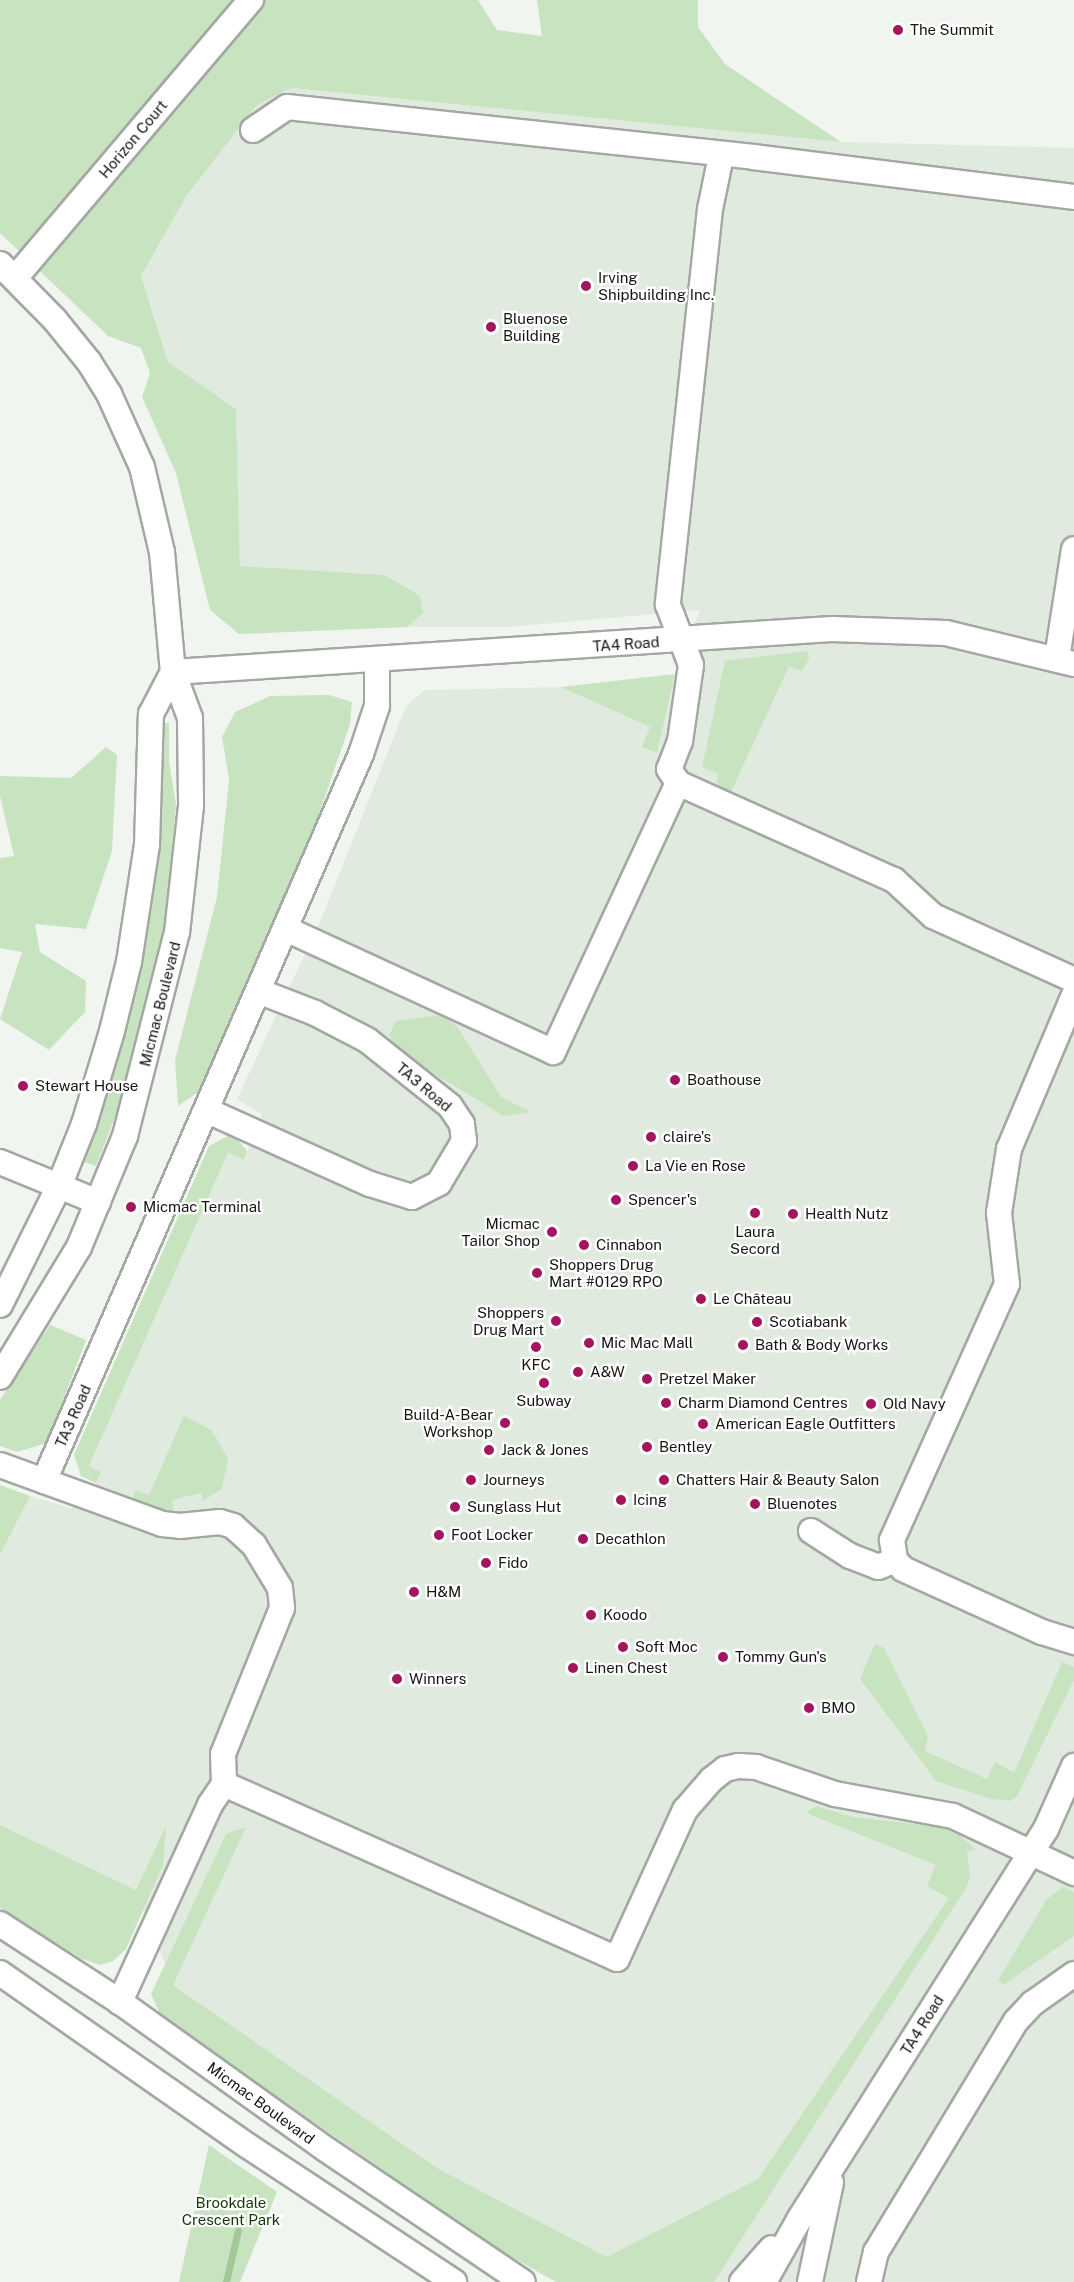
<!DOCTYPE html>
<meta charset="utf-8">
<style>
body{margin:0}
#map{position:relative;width:1074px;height:2282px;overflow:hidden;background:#f1f5ef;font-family:"Public Sans",sans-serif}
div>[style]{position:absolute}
.built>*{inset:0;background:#e0eade}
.green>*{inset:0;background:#c8e3c0}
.stream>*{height:7px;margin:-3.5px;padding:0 3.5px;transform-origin:3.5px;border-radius:3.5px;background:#a3c799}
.roads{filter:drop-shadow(2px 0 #a4a8a3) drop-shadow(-2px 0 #a4a8a3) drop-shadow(0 2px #a4a8a3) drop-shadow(0 -2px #a4a8a3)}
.minor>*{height:24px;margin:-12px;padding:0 12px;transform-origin:12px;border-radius:12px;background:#fff}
.dots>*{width:16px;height:16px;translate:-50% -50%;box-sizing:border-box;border:3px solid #fff;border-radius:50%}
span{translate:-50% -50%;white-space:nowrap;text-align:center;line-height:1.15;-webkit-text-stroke:4.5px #fff;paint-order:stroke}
.poi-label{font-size:15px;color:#141513}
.left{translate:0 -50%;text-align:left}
.right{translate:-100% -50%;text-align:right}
.street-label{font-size:15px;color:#141513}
.park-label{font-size:15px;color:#133606}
</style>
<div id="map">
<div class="built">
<i style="clip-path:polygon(291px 88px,841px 142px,1074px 148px,1074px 2282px,680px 2282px,607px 2257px,437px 2168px,173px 1985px,136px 1890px,0 1825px,0 1555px,30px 1496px,70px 1508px,89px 1501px,101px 1472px,89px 1466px,228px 1153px,244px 1160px,262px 1114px,237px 1099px,320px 922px,406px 706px,425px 690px,561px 687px,650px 727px,657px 753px,675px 674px,700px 610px,507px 627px,407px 627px,422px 613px,385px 575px,240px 566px,236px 410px,168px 362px,141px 276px,187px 195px,257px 105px)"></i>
</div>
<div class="green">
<i style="clip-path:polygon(0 0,478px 0,497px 30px,542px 36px,537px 0,698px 0,698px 27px,725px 64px,841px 142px,291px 88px,257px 105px,187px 195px,141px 276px,168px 362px,236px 409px,240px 566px,385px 575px,420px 596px,423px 613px,407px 627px,239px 634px,210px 610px,176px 473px,142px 397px,150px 373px,141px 348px,108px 336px,0 233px)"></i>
<i style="clip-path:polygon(808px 651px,809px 659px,802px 671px,789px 666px,730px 794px,716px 782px,719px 774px,702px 767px,725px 661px)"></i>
<i style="clip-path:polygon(675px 674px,657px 753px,642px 747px,650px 727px,561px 687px)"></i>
<i style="clip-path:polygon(329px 695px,352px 702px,350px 724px,319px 814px,200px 1091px,178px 1106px,175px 1060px,217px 897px,229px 780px,222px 737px,235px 712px,270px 696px)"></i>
<i style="clip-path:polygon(162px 723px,169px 723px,169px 760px,176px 805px,167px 906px,153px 984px,126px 1089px,96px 1166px,84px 1162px,138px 980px,157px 865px)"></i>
<i style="clip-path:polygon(106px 747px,117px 755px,112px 851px,86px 929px,35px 924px,40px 952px,86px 981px,85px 1012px,49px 1050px,0 1019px,22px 952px,0 948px,0 858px,14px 856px,0 796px,0 776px,71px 778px)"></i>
<i style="clip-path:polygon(441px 1015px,457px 1026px,501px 1097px,531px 1112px,504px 1116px,397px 1051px,389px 1035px,396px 1021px)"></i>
<i style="clip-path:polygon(228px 1136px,239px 1141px,247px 1151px,244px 1160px,228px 1153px,89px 1466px,101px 1472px,96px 1483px,81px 1476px,74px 1455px,209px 1146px)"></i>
<i style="clip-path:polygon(50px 1325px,86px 1340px,47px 1443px,17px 1452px,0 1446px,0 1400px)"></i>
<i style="clip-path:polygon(184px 1416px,211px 1430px,228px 1458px,222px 1489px,203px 1501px,201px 1493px,172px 1500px,174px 1512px,153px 1510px,137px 1503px,133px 1496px,136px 1490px,149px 1495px)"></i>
<i style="clip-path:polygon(0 1485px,30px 1496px,0 1555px)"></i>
<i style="clip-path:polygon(875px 1644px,884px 1648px,928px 1736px,925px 1751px,987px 1779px,995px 1762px,1014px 1773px,1062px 1662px,1074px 1667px,1074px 1680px,1017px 1796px,1010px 1801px,992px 1799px,936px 1781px,860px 1679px)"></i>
<i style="clip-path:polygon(816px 1806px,853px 1817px,939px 1827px,959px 1835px,975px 1849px,967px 1851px,970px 1876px,966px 1888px,714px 2282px,556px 2282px,498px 2249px,162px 2018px,151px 1994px,226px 1834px,246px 1827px,173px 1985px,437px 2168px,607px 2257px,758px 2179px,949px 1898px,927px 1886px,936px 1865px,806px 1813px)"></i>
<i style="clip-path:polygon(0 1825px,136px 1890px,166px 1826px,163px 1865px,126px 1949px,113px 1961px,100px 1965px,82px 1959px,0 1908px)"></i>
<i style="clip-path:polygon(1063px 1887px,1074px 1892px,1074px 1936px,1003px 1985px,998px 1980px,1047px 1899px)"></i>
<i style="clip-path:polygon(209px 2145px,277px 2192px,240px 2282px,179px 2282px)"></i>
</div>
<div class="stream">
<i style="left:226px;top:2282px;width:53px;rotate:-77deg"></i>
</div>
<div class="roads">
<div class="minor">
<i style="left:253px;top:130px;width:41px;rotate:-34.1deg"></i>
<i style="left:287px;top:107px;width:469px;rotate:6.1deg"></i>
<i style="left:753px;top:157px;width:323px;rotate:7.1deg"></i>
<i style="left:721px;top:156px;width:54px;rotate:101.7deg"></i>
<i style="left:710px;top:209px;width:398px;rotate:96.1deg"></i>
<i style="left:668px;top:605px;width:64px;rotate:69deg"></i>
<i style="left:691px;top:665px;width:77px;rotate:98.2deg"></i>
<i style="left:680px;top:741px;width:30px;rotate:111deg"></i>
<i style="left:669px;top:769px;width:17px;rotate:57deg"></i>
<i style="left:678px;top:783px;width:237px;rotate:24.2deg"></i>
<i style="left:894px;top:880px;width:53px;rotate:42.7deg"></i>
<i style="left:933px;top:916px;width:155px;rotate:24.4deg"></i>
<i style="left:0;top:264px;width:78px;rotate:45.5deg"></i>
<i style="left:55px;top:320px;width:54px;rotate:51deg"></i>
<i style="left:89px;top:362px;width:38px;rotate:58deg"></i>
<i style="left:109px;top:394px;width:80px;rotate:65.7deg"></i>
<i style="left:142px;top:467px;width:87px;rotate:76.8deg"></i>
<i style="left:162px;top:552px;width:121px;rotate:84.8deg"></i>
<i style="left:173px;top:672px;width:49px;rotate:69.7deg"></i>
<i style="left:190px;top:718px;width:88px;rotate:89.3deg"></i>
<i style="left:191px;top:806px;width:127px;rotate:96.3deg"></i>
<i style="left:177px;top:932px;width:211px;rotate:104.3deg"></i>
<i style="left:125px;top:1136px;width:120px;rotate:112.5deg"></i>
<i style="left:79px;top:1247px;width:152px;rotate:121.3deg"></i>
<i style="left:15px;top:278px;width:365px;rotate:-49.7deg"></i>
<i style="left:1057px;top:658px;width:110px;rotate:-81.1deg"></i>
<i style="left:173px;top:672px;width:660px;rotate:-3.73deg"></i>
<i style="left:832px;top:629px;width:114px;rotate:2deg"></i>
<i style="left:946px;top:633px;width:132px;rotate:13.6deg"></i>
<i style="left:286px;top:929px;width:294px;rotate:24.7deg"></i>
<i style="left:553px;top:1052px;width:297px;rotate:-65.1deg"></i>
<i style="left:1074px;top:995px;width:167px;rotate:112.9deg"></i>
<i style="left:1009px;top:1149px;width:65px;rotate:98.9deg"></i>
<i style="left:999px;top:1213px;width:71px;rotate:83.6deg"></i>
<i style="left:1007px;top:1284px;width:281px;rotate:114.2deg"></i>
<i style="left:892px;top:1540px;width:20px;rotate:81deg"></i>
<i style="left:895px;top:1560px;width:12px;rotate:48deg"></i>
<i style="left:903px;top:1569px;width:153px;rotate:24.4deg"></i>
<i style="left:1042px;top:1632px;width:34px;rotate:17deg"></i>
<i style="left:208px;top:1111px;width:178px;rotate:24.3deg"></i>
<i style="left:370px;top:1184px;width:44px;rotate:17.2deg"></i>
<i style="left:412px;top:1197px;width:30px;rotate:-27deg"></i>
<i style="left:439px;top:1183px;width:49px;rotate:-59.2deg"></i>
<i style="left:464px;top:1141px;width:17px;rotate:-97deg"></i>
<i style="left:462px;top:1124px;width:22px;rotate:-124deg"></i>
<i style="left:450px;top:1106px;width:106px;rotate:-141.5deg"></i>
<i style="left:367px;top:1040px;width:59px;rotate:-152.6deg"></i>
<i style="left:315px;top:1013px;width:61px;rotate:-158.9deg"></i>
<i style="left:0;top:1162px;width:106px;rotate:22.2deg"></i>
<i style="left:0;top:1305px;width:135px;rotate:-63.6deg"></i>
<i style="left:60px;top:1184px;width:65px;rotate:-68.2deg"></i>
<i style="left:84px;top:1124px;width:97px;rotate:-73.2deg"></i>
<i style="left:112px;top:1031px;width:71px;rotate:-76.2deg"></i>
<i style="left:129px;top:962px;width:118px;rotate:-81.3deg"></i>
<i style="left:147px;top:845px;width:131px;rotate:-88.3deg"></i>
<i style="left:151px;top:714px;width:47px;rotate:-62.4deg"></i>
<i style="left:0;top:1465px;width:172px;rotate:20deg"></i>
<i style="left:162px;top:1524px;width:18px;rotate:6deg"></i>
<i style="left:180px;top:1526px;width:40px;rotate:-5.7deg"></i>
<i style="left:220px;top:1522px;width:14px;rotate:17deg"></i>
<i style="left:233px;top:1526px;width:28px;rotate:42deg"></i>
<i style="left:254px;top:1545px;width:50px;rotate:58.8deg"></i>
<i style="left:280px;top:1588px;width:20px;rotate:84deg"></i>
<i style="left:282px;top:1608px;width:157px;rotate:112deg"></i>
<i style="left:223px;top:1754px;width:30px;rotate:88deg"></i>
<i style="left:224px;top:1784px;width:25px;rotate:124deg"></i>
<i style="left:210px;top:1805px;width:217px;rotate:114.6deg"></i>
<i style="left:44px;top:1481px;width:793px;rotate:-66.44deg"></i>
<i style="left:361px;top:754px;width:51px;rotate:-71.6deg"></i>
<i style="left:377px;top:706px;width:46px;rotate:-90deg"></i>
<i style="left:811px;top:1531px;width:46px;rotate:32.7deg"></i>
<i style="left:850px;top:1556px;width:30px;rotate:21deg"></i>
<i style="left:878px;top:1567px;width:18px;rotate:-22deg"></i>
<i style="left:224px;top:1784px;width:430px;rotate:24deg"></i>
<i style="left:617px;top:1959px;width:164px;rotate:-65.5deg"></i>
<i style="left:685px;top:1810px;width:40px;rotate:-49deg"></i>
<i style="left:711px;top:1780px;width:18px;rotate:-38deg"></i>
<i style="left:725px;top:1769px;width:13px;rotate:-13deg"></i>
<i style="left:738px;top:1766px;width:18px;rotate:3deg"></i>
<i style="left:756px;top:1767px;width:83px;rotate:18.9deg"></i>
<i style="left:835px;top:1794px;width:120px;rotate:10.6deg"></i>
<i style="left:953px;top:1816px;width:134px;rotate:25.2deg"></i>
<i style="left:0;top:1924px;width:143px;rotate:33deg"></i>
<i style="left:120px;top:2002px;width:254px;rotate:35.6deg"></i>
<i style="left:327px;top:2150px;width:236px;rotate:34deg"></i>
<i style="left:0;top:1973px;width:302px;rotate:34.9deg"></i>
<i style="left:248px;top:2146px;width:247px;rotate:33.4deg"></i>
<i style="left:742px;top:2282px;width:45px;rotate:-48.6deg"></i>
<i style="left:764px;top:2282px;width:73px;rotate:-60.6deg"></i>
<i style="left:800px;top:2218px;width:460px;rotate:-57.7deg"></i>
<i style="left:1046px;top:1829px;width:69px;rotate:-66deg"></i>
<i style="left:810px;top:2282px;width:102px;rotate:-78.1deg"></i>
<i style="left:869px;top:2282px;width:31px;rotate:-77deg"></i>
<i style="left:876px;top:2252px;width:270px;rotate:-58.8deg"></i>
<i style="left:1016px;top:2021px;width:25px;rotate:-47deg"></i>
<i style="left:1033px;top:2003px;width:50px;rotate:-35.3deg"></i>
</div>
</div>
<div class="dots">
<i style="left:898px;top:30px;background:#a4165b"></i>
<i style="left:586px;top:286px;background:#a4165b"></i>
<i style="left:491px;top:327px;background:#a4165b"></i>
<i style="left:675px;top:1080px;background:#a4165b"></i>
<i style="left:23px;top:1086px;background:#a4165b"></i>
<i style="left:651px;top:1137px;background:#a4165b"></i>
<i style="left:633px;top:1166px;background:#a4165b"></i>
<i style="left:616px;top:1200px;background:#a4165b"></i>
<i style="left:131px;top:1207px;background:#a4165b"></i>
<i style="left:755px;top:1213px;background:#a4165b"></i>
<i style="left:793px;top:1214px;background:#a4165b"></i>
<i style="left:552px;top:1232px;background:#a4165b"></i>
<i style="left:584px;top:1245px;background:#a4165b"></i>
<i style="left:537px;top:1273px;background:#a4165b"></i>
<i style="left:701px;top:1299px;background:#a4165b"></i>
<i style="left:556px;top:1321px;background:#a4165b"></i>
<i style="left:757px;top:1322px;background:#a4165b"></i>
<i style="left:589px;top:1343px;background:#a4165b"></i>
<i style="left:743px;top:1345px;background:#a4165b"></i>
<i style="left:536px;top:1347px;background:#a4165b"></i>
<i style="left:578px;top:1372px;background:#a4165b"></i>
<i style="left:647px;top:1379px;background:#a4165b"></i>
<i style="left:544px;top:1383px;background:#a4165b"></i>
<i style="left:666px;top:1403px;background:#a4165b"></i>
<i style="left:871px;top:1404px;background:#a4165b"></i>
<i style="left:505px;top:1423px;background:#a4165b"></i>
<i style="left:703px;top:1424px;background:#a4165b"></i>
<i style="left:647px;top:1447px;background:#a4165b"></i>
<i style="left:489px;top:1450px;background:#a4165b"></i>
<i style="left:471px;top:1480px;background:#a4165b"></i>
<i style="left:664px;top:1480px;background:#a4165b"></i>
<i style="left:621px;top:1500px;background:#a4165b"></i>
<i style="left:755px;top:1504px;background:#a4165b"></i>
<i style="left:455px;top:1507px;background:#a4165b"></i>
<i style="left:439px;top:1535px;background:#a4165b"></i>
<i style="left:583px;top:1539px;background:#a4165b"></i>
<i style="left:486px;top:1563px;background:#a4165b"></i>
<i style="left:414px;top:1592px;background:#a4165b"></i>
<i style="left:591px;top:1615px;background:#a4165b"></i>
<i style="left:623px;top:1647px;background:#a4165b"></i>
<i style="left:723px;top:1657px;background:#a4165b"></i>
<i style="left:573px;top:1668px;background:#a4165b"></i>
<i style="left:397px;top:1679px;background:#a4165b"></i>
<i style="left:809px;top:1708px;background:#a4165b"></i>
</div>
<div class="poi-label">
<span class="left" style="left:910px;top:30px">The Summit</span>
<span class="left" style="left:598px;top:286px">Irving<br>Shipbuilding Inc.</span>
<span class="left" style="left:503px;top:327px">Bluenose<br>Building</span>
<span class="left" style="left:687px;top:1080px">Boathouse</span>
<span class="left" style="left:35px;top:1086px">Stewart House</span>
<span class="left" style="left:663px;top:1137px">claire's</span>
<span class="left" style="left:645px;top:1166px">La Vie en Rose</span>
<span class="left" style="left:628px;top:1200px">Spencer's</span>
<span class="left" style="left:143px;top:1207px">Micmac Terminal</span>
<span class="left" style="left:805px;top:1214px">Health Nutz</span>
<span class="right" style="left:540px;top:1232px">Micmac<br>Tailor Shop</span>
<span style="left:755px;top:1240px">Laura<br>Secord</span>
<span class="left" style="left:596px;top:1245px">Cinnabon</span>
<span class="left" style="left:549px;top:1273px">Shoppers Drug<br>Mart #0129 RPO</span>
<span class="left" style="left:713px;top:1299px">Le Château</span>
<span class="right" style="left:544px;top:1321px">Shoppers<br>Drug Mart</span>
<span class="left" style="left:769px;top:1322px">Scotiabank</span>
<span class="left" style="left:601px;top:1343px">Mic Mac Mall</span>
<span class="left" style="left:755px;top:1345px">Bath &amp; Body Works</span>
<span style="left:536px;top:1365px">KFC</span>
<span class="left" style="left:590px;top:1372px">A&amp;W</span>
<span class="left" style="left:659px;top:1379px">Pretzel Maker</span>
<span style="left:544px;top:1401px">Subway</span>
<span class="left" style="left:678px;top:1403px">Charm Diamond Centres</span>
<span class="left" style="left:883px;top:1404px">Old Navy</span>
<span class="right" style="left:493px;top:1423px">Build-A-Bear<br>Workshop</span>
<span class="left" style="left:715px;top:1424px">American Eagle Outfitters</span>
<span class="left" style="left:659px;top:1447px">Bentley</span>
<span class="left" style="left:501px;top:1450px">Jack &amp; Jones</span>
<span class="left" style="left:483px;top:1480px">Journeys</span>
<span class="left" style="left:676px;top:1480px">Chatters Hair &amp; Beauty Salon</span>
<span class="left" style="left:633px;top:1500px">Icing</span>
<span class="left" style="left:767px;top:1504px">Bluenotes</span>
<span class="left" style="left:467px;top:1507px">Sunglass Hut</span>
<span class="left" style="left:451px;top:1535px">Foot Locker</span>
<span class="left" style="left:595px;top:1539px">Decathlon</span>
<span class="left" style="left:498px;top:1563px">Fido</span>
<span class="left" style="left:426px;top:1592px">H&amp;M</span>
<span class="left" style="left:603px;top:1615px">Koodo</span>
<span class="left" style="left:635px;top:1647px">Soft Moc</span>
<span class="left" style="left:735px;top:1657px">Tommy Gun's</span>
<span class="left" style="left:585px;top:1668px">Linen Chest</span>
<span class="left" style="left:409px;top:1679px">Winners</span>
<span class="left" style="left:821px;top:1708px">BMO</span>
</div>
<div class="street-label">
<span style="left:133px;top:139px;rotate:-50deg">Horizon Court</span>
<span style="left:626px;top:644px;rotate:-4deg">TA4 Road</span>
<span style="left:160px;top:1004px;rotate:-76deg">Micmac Boulevard</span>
<span style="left:424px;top:1087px;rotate:40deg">TA3 Road</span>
<span style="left:73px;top:1416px;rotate:-66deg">TA3 Road</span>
<span style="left:922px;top:2025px;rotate:-58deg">TA4 Road</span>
<span style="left:261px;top:2103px;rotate:36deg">Micmac Boulevard</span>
</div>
<div class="park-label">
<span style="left:231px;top:2211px">Brookdale<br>Crescent Park</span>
</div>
</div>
